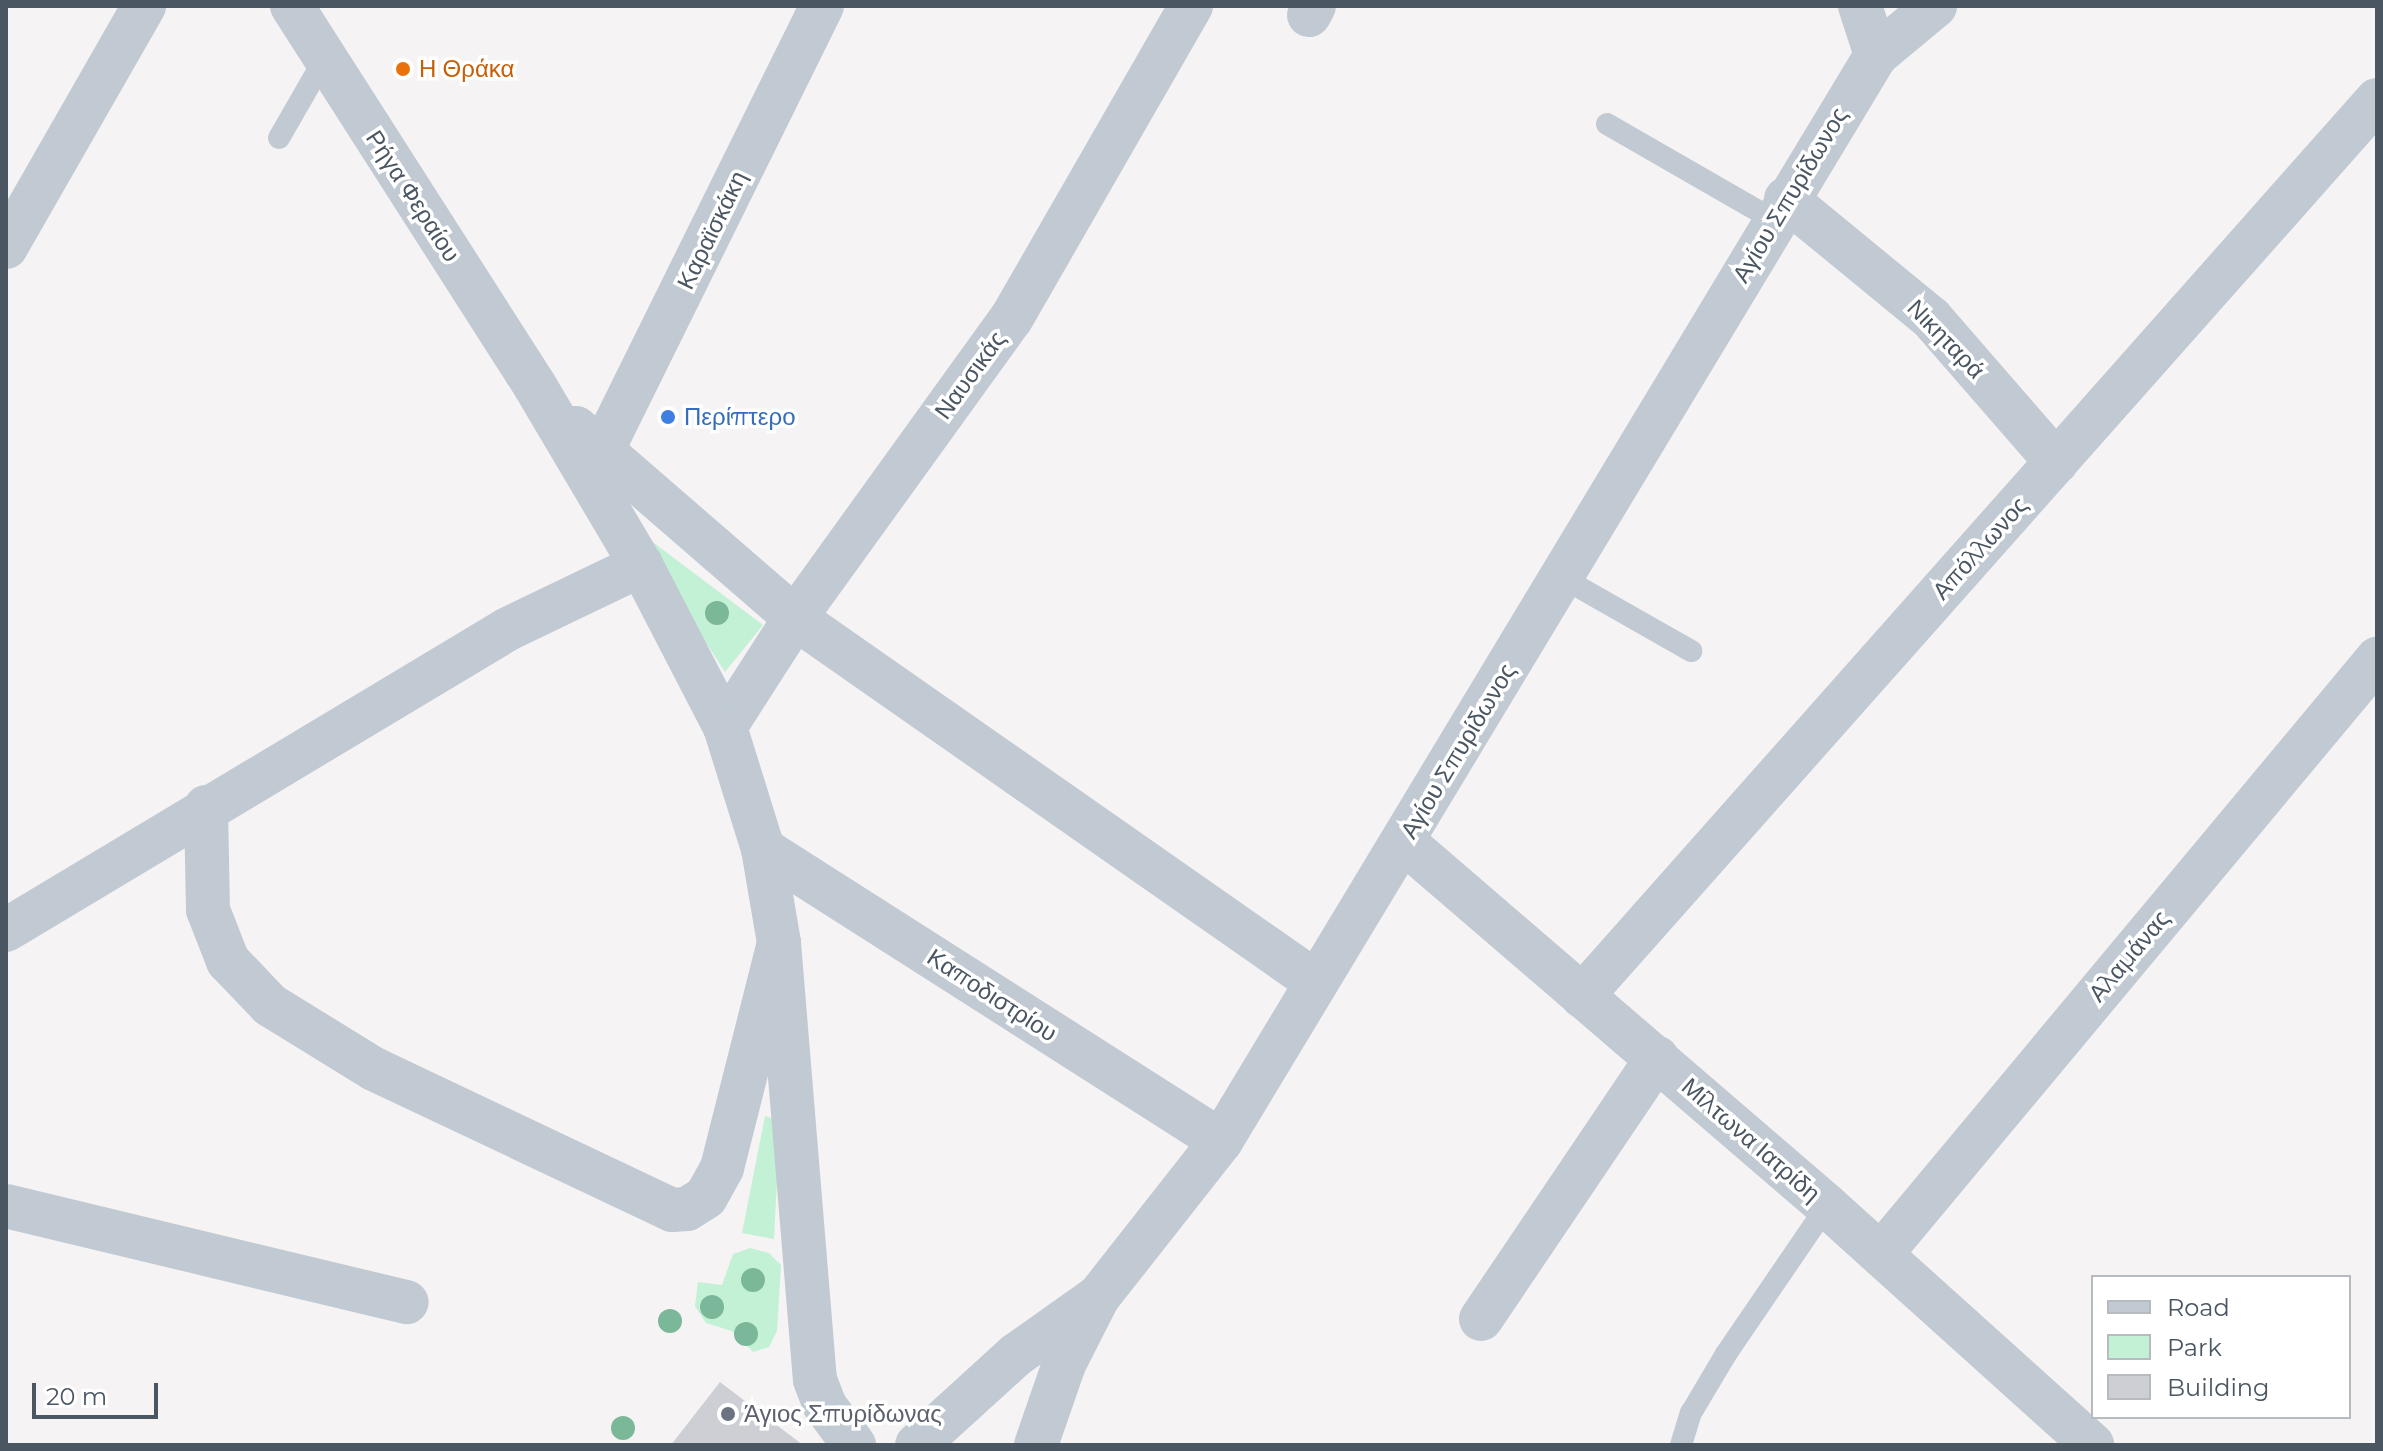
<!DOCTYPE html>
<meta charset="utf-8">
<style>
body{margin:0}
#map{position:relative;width:2383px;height:1451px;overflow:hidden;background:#f5f3f3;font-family:Montserrat,sans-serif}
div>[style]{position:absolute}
.green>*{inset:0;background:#c3f1d5}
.building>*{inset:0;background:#cdcfd5}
.service>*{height:22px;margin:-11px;padding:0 11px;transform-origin:11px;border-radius:11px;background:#c1cad2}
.minor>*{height:44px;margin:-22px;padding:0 22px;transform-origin:22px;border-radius:22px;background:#c1cad2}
.tertiary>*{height:44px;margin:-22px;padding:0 22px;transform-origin:22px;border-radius:22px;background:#c1cad2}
.trees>*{width:24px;height:24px;margin:-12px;border-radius:50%;background:#7bb799}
.dots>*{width:22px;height:22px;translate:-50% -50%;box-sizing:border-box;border:4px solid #fff;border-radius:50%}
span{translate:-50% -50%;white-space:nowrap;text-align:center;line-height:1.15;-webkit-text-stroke:7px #fff;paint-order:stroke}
.food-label{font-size:24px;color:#c56008}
.left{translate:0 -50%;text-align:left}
.street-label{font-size:24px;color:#4a5661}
.shop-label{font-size:24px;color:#366cbe}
.worship-label{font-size:24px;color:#5b616d}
.frame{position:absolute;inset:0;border:8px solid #4a5661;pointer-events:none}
.legend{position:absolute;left:2091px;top:1275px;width:260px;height:144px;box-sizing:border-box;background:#fff;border:2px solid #b7bbc0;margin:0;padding:10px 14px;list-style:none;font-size:24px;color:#4a5661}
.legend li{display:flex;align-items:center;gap:16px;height:40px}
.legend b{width:40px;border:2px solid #b7bbc0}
.scale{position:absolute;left:32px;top:1383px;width:126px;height:36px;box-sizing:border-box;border:4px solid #4a5661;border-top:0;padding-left:10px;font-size:24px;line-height:28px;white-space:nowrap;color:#4a5661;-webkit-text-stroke:6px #fff;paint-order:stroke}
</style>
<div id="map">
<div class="green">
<i style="clip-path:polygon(630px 525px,763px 625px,725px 672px)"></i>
<i style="clip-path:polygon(765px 1116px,780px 1121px,774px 1239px,742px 1233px)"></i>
<i style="clip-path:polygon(750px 1248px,769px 1253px,781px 1265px,777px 1331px,769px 1347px,753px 1352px,732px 1331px,706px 1323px,695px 1306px,698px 1282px,722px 1285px,733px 1254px)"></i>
</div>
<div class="building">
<i style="clip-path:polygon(720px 1382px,803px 1445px,671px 1445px)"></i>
</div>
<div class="service">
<i style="left:1607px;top:124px;width:193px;rotate:29.9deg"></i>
<i style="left:279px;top:138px;width:92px;rotate:-60.1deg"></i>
<i style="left:1561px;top:577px;width:150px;rotate:29.6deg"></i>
<i style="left:1681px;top:1445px;width:34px;rotate:-73deg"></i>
<i style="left:1691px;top:1413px;width:69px;rotate:-59.3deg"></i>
<i style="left:1726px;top:1354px;width:179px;rotate:-55.7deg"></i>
</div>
<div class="minor">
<i style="left:1860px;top:6px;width:52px;rotate:71.9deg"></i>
<i style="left:1309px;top:15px;width:10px;rotate:-61deg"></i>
<i style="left:1786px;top:199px;width:188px;rotate:39.4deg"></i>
<i style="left:1931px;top:318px;width:191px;rotate:49deg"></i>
<i style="left:6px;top:247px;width:278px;rotate:-60.2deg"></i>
<i style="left:601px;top:453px;width:499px;rotate:-63.7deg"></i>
<i style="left:725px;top:727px;width:130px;rotate:-57.3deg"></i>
<i style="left:795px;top:618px;width:369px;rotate:-54.2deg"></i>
<i style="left:1011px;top:319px;width:361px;rotate:-60.1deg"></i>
<i style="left:206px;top:807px;width:103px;rotate:88.9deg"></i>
<i style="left:208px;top:910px;width:55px;rotate:68.6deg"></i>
<i style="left:228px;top:961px;width:61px;rotate:46.3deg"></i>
<i style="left:270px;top:1005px;width:122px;rotate:31.6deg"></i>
<i style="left:374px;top:1069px;width:330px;rotate:25.3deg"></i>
<i style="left:672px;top:1210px;width:15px;rotate:-4deg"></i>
<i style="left:687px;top:1209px;width:22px;rotate:-32deg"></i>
<i style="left:706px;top:1197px;width:33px;rotate:-61deg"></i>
<i style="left:722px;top:1168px;width:232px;rotate:-75.8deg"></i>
<i style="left:1404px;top:842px;width:558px;rotate:40.71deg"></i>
<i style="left:1827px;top:1206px;width:357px;rotate:42deg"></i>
<i style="left:763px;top:849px;width:95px;rotate:80.3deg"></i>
<i style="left:779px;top:943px;width:438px;rotate:85.3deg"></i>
<i style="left:815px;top:1380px;width:28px;rotate:69deg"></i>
<i style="left:825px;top:1406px;width:49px;rotate:53.4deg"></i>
<i style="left:6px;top:930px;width:585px;rotate:-30.95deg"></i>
<i style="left:508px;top:629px;width:148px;rotate:-25.7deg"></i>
<i style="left:1582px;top:996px;width:1198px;rotate:-48.42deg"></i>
<i style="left:6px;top:1206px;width:412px;rotate:13.5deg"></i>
<i style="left:1881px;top:1254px;width:775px;rotate:-50.18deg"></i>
<i style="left:1481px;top:1319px;width:315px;rotate:-56deg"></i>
<i style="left:917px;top:1445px;width:134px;rotate:-42.3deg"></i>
<i style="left:1016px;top:1355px;width:102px;rotate:-35.4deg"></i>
<i style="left:1099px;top:1296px;width:197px;rotate:-51.8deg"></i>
<i style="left:1036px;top:1445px;width:86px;rotate:-70.9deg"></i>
<i style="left:1064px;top:1364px;width:71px;rotate:-63.1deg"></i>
</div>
<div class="tertiary">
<i style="left:292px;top:6px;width:451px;rotate:57.4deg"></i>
<i style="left:535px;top:386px;width:208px;rotate:59.4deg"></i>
<i style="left:641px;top:565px;width:182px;rotate:62.6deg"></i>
<i style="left:725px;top:727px;width:128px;rotate:72.7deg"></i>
<i style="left:763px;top:849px;width:543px;rotate:32.52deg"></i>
<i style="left:1221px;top:1141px;width:1268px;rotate:-58.9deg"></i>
<i style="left:1876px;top:55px;width:77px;rotate:-39.7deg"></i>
<i style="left:576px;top:428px;width:290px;rotate:40.9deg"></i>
<i style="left:795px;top:618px;width:636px;rotate:34.94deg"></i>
</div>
<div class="trees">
<i style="left:717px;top:613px"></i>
<i style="left:753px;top:1280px"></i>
<i style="left:712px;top:1307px"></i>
<i style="left:670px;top:1321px"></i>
<i style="left:746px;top:1334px"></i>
<i style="left:623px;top:1428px"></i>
</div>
<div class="dots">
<i style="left:403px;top:69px;background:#e8710a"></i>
<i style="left:668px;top:417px;background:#3f7fe0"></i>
<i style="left:728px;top:1414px;background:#6b7280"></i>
</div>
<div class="food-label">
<span class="left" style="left:419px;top:69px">Η Θράκα</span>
</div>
<div class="street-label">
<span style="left:1790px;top:195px;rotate:-59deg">Αγίου Σπυρίδωνος</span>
<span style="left:413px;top:196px;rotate:57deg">Ρήγα Φεραίου</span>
<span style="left:712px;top:230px;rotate:-64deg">Καραϊσκάκη</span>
<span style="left:1946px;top:339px;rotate:46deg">Νικηταρά</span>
<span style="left:970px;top:375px;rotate:-54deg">Ναυσικάς</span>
<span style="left:1980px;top:548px;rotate:-48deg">Απόλλωνος</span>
<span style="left:1458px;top:751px;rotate:-59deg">Αγίου Σπυρίδωνος</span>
<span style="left:2129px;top:956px;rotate:-50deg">Αλαμάνας</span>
<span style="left:992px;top:995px;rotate:33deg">Καποδιστρίου</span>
<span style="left:1751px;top:1140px;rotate:41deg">Μίλτωνα Ιατρίδη</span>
</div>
<div class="shop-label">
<span class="left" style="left:684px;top:417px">Περίπτερο</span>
</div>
<div class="worship-label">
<span class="left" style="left:744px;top:1414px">Άγιος Σπυρίδωνας</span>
</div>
<div class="frame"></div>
<ul class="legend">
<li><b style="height:10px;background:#c1cad2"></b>Road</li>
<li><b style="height:22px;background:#c3f1d5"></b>Park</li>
<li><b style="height:22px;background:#cdcfd5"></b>Building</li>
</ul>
<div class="scale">20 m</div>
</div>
